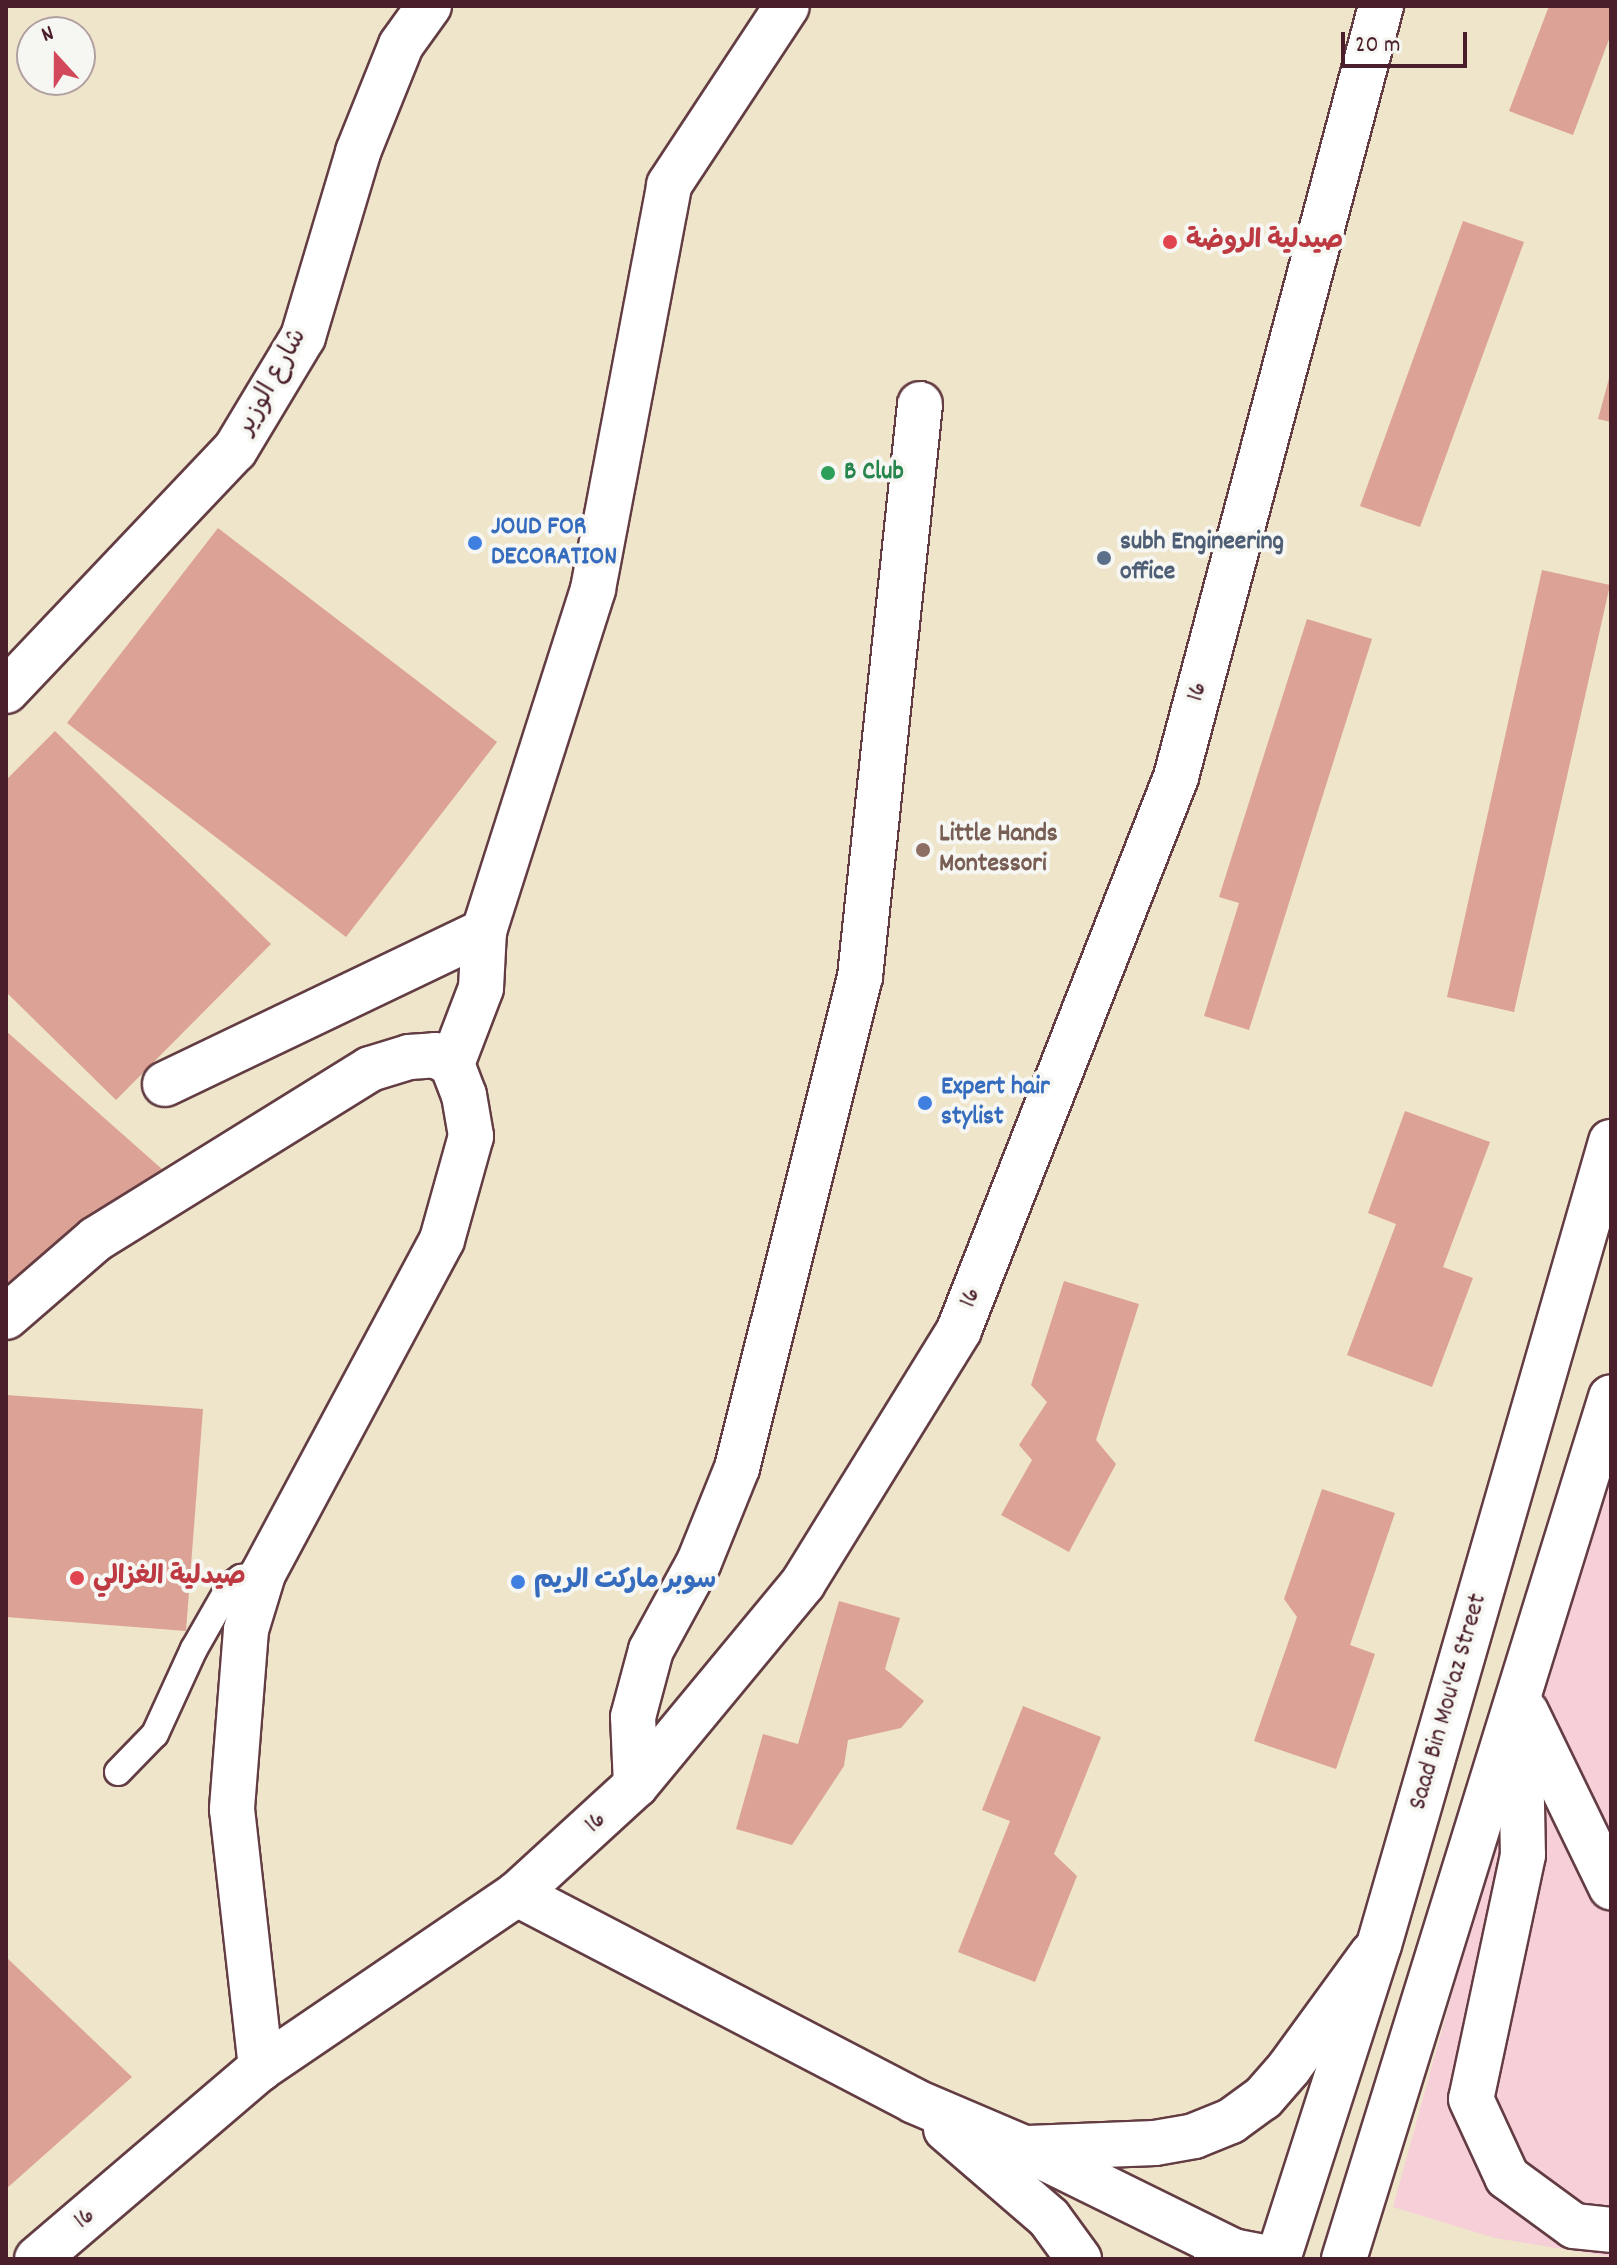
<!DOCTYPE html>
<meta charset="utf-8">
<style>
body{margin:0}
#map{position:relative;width:1617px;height:2265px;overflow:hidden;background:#efe5cb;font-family:Dekko,"Playpen Sans Arabic",sans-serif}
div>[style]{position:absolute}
.built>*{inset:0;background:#f6cfd8}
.building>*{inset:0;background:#dca295}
.roads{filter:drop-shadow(2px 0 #633d43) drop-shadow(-2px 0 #633d43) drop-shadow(0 2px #633d43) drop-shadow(0 -2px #633d43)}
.service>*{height:26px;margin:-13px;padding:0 13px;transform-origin:13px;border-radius:13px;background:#fff}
.minor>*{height:44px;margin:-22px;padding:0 22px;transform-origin:22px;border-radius:22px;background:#fff}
.tertiary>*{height:44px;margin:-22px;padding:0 22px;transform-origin:22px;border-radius:22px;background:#fff}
.secondary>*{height:44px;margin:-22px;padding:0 22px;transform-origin:22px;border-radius:22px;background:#fff}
.dots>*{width:22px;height:22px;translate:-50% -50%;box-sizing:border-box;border:4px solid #f6f6f2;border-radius:50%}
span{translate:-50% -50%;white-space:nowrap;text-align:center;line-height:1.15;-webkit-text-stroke:8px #f6f6f2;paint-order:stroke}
.health-label{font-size:26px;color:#be3a42;font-weight:700}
.left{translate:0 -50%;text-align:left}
.street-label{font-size:26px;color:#4a1f2b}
.leisure-label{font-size:26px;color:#27864d;font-weight:700}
.shop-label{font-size:26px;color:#366cbe;font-weight:700}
.service-label{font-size:26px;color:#4e5e75;font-weight:700}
.education-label{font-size:26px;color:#785e54;font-weight:700}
.frame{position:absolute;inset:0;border:8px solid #4a1f2b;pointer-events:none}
.north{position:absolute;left:16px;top:16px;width:80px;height:80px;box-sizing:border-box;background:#f6f6f2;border:2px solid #b1a0a2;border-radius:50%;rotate:339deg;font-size:22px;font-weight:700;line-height:32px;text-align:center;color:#4a1f2b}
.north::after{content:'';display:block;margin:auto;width:28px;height:36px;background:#d1495b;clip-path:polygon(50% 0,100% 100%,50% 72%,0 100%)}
.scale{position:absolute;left:1341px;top:32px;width:126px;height:36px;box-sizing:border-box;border:4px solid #4a1f2b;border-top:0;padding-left:10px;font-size:24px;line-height:28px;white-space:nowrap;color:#4a1f2b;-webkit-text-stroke:6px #f6f6f2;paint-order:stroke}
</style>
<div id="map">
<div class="built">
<i style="clip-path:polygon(1611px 1447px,1611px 2257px,1495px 2238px,1393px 2207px,1534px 1696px)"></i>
</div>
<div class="building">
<i style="clip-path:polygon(1549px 6px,1611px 6px,1611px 34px,1573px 135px,1509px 111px)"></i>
<i style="clip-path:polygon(1463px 221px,1524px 242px,1420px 527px,1360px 506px)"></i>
<i style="clip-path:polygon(1610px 375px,1611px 375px,1611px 422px,1598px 419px)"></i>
<i style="clip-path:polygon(218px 528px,497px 742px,346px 937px,67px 723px)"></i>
<i style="clip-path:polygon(1542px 570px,1610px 585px,1514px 1012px,1447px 997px)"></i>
<i style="clip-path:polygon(1307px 619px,1372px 639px,1249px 1030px,1204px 1016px,1239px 903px,1219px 897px)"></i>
<i style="clip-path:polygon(55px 731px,271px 944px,116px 1100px,6px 992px,6px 780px)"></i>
<i style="clip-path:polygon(6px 1031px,163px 1170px,6px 1298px)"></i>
<i style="clip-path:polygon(1405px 1111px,1490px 1142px,1443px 1267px,1473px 1278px,1432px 1387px,1347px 1355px,1396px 1224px,1368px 1213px)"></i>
<i style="clip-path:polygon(1064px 1281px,1139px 1304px,1096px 1440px,1116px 1464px,1069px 1552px,1001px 1515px,1032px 1460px,1019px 1445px,1047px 1402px,1031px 1385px)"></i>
<i style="clip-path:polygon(6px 1395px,203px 1409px,186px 1631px,6px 1617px)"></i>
<i style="clip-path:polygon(1322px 1489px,1395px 1513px,1350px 1645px,1375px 1654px,1336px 1769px,1254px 1741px,1297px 1617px,1284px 1599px)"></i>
<i style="clip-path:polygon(839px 1601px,900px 1618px,885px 1669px,924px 1701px,901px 1728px,848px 1740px,844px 1766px,792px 1845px,736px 1829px,763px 1734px,798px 1744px)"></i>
<i style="clip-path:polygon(1023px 1706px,1101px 1737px,1054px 1854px,1077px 1876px,1035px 1982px,958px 1952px,1010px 1821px,982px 1810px)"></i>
<i style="clip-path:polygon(6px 1957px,132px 2077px,6px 2189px)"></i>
</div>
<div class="roads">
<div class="service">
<i style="left:118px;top:1772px;width:53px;rotate:-45.8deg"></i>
<i style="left:155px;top:1734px;width:94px;rotate:-65.4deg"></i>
<i style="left:194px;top:1649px;width:73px;rotate:-60.3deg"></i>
<i style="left:230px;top:1586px;width:14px;rotate:-36deg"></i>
<i style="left:241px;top:1578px;width:22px;rotate:-10deg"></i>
</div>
<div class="minor">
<i style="left:6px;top:691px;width:332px;rotate:-46.5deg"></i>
<i style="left:235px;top:450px;width:132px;rotate:-59deg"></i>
<i style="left:303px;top:337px;width:193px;rotate:-73.4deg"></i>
<i style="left:358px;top:152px;width:115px;rotate:-68.1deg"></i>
<i style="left:401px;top:45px;width:48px;rotate:-54.3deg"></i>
<i style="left:452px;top:1064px;width:81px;rotate:-69.1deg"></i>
<i style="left:481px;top:988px;width:57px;rotate:-87deg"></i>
<i style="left:484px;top:931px;width:359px;rotate:-72.3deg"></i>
<i style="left:593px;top:589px;width:411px;rotate:-79.3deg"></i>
<i style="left:669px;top:185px;width:214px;rotate:-56.6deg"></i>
<i style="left:165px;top:1084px;width:354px;rotate:-25.6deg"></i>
<i style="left:6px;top:1317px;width:119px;rotate:-40.9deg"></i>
<i style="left:96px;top:1239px;width:322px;rotate:-31.8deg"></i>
<i style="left:370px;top:1069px;width:41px;rotate:-17.1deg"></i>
<i style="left:409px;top:1057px;width:26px;rotate:-4deg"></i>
<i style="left:435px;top:1055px;width:19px;rotate:28deg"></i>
<i style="left:452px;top:1064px;width:33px;rotate:69deg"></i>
<i style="left:464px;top:1095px;width:42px;rotate:80.3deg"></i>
<i style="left:471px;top:1136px;width:108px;rotate:105.6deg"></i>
<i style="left:442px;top:1240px;width:379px;rotate:118.2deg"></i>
<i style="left:263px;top:1574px;width:59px;rotate:106.9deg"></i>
<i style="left:246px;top:1630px;width:180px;rotate:94.5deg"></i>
<i style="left:232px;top:1809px;width:261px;rotate:83.6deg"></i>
<i style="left:1520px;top:1701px;width:154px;rotate:88.9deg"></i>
<i style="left:1523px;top:1855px;width:249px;rotate:102deg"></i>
<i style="left:1471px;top:2099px;width:86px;rotate:65.2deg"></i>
<i style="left:1507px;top:2177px;width:83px;rotate:36.2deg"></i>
<i style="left:1574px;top:2226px;width:37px;rotate:6deg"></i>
<i style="left:1526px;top:1712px;width:195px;rotate:64.1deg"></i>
<i style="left:636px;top:1785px;width:68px;rotate:-92.5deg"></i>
<i style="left:633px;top:1717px;width:69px;rotate:-75deg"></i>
<i style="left:651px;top:1650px;width:100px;rotate:-61.4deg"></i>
<i style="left:699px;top:1562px;width:101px;rotate:-68deg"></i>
<i style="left:737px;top:1468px;width:506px;rotate:-75.94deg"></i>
<i style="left:860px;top:977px;width:576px;rotate:-84.02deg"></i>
</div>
<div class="tertiary">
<i style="left:517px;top:1894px;width:448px;rotate:27.5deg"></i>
<i style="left:914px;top:2101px;width:120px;rotate:23.1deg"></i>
<i style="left:1024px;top:2148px;width:233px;rotate:26.2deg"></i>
<i style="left:946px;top:2129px;width:136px;rotate:40.8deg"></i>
<i style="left:1049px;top:2218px;width:51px;rotate:53.8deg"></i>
<i style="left:1028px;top:2148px;width:127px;rotate:-2.3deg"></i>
<i style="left:1155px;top:2143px;width:40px;rotate:-10deg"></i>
<i style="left:1194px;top:2136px;width:40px;rotate:-22deg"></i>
<i style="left:1231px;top:2121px;width:39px;rotate:-36deg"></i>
<i style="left:1263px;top:2098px;width:40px;rotate:-49deg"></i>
<i style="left:1289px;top:2068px;width:141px;rotate:-53.9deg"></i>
<i style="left:37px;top:2259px;width:294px;rotate:-40.5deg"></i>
<i style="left:261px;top:2068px;width:310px;rotate:-34.2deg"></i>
<i style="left:517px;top:1894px;width:161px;rotate:-42.5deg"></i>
<i style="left:636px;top:1785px;width:262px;rotate:-50.4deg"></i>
<i style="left:803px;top:1583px;width:297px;rotate:-58.3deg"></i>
<i style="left:959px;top:1330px;width:594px;rotate:-68.57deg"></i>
<i style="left:1176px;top:777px;width:798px;rotate:-75.11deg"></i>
</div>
<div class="secondary">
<i style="left:1216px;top:2259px;width:19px;rotate:-25deg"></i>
<i style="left:1233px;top:2251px;width:42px;rotate:11deg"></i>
<i style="left:1278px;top:2259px;width:330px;rotate:-72.2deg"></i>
<i style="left:1379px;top:1945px;width:836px;rotate:-73.89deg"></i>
<i style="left:1344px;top:2259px;width:902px;rotate:-72.79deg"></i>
</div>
</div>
<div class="dots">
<i style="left:1170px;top:242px;background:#e0444e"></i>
<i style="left:828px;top:473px;background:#2e9e5b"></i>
<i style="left:475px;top:543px;background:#3f7fe0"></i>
<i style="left:1104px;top:558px;background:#5c6f8a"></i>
<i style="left:923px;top:850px;background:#8d6e63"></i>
<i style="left:925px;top:1103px;background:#3f7fe0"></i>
<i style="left:77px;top:1578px;background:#e0444e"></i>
<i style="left:518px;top:1582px;background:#3f7fe0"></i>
</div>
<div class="health-label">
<span class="left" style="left:1186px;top:242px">صيدلية الروضة</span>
<span class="left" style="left:93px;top:1578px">صيدلية الغزالي</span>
</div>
<div class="street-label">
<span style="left:273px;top:382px;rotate:-61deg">شارع الوزير</span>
<span style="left:1198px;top:692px;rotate:-75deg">16</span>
<span style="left:971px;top:1298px;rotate:-69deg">16</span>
<span style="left:1449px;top:1702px;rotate:-74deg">Saad Bin Mou'az Street</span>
<span style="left:596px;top:1823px;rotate:-44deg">16</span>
<span style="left:85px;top:2219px;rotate:-40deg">16</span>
</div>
<div class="leisure-label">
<span class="left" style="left:844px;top:473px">B Club</span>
</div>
<div class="shop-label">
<span class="left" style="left:491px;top:543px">JOUD FOR<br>DECORATION</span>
<span class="left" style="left:941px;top:1103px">Expert hair<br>stylist</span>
<span class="left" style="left:534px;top:1582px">سوبر ماركت الريم</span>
</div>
<div class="service-label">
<span class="left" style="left:1120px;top:558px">subh Engineering<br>office</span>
</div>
<div class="education-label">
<span class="left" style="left:939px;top:850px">Little Hands<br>Montessori</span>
</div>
<div class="frame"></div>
<div class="north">N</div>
<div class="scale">20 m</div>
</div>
